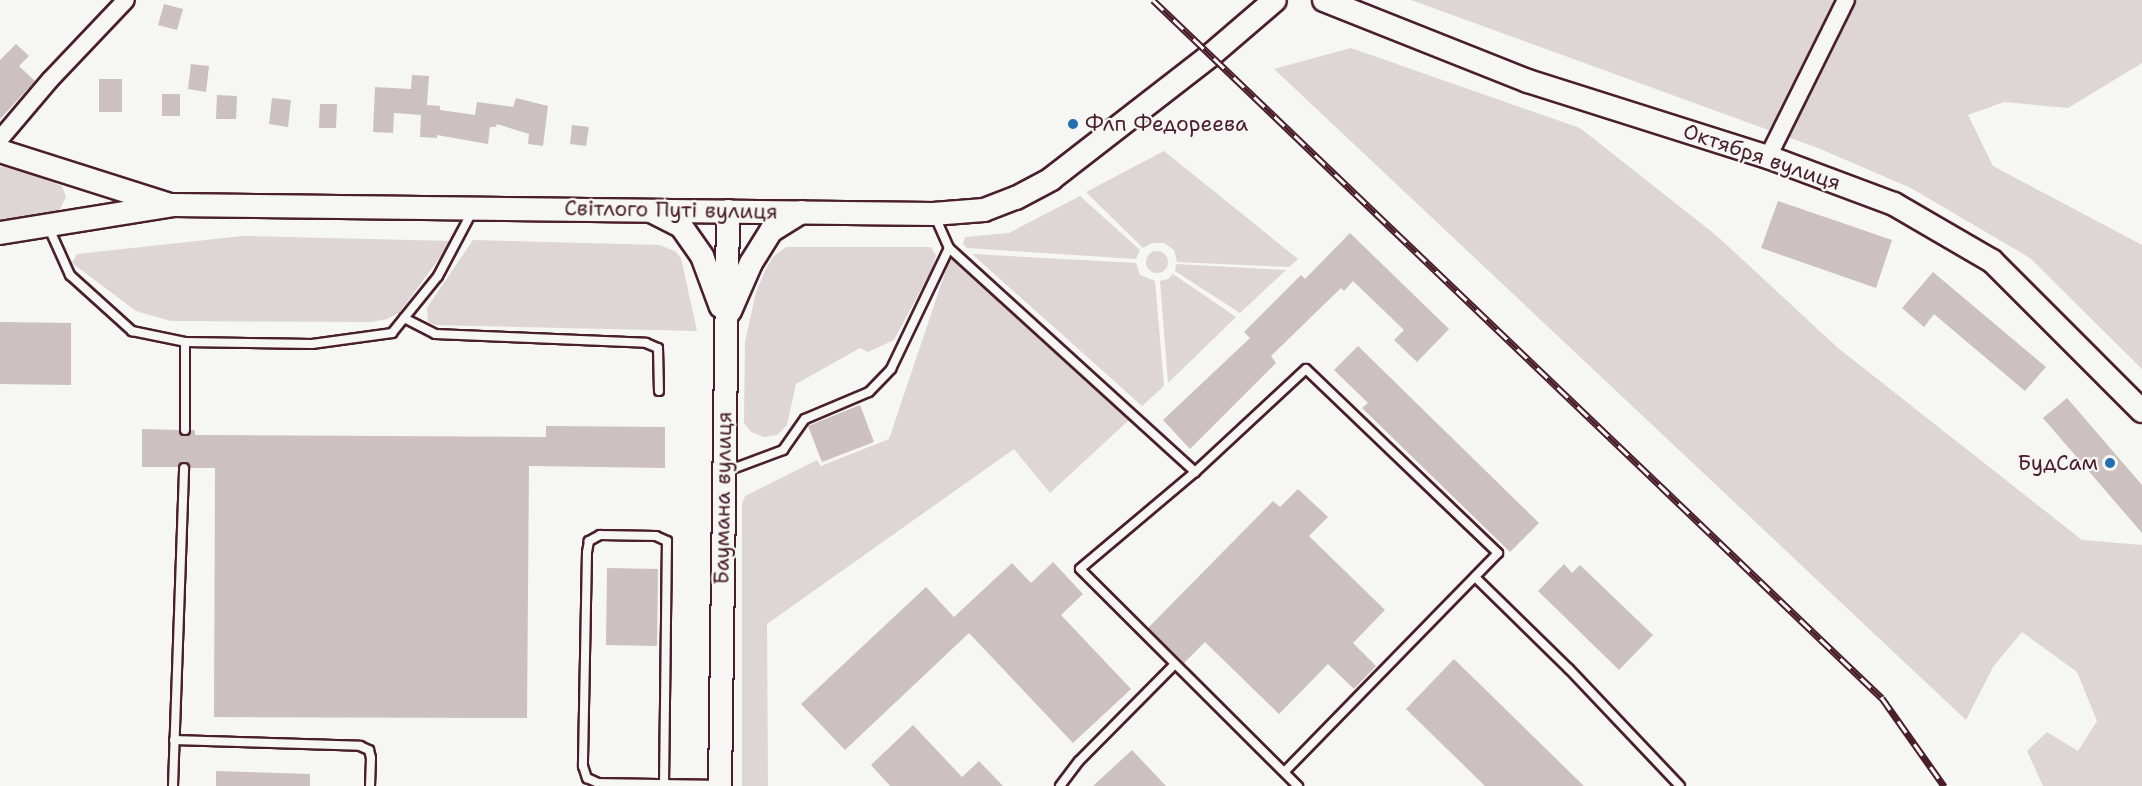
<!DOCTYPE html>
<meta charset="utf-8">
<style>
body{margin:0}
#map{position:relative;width:2142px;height:786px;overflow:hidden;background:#f6f6f2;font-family:"Shantell Sans",sans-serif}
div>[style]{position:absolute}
.green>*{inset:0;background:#ddd6d5}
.round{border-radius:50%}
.building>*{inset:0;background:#ccc1c0}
.roads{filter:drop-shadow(2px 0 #4a1f2b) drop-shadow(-2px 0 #4a1f2b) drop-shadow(0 2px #4a1f2b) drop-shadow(0 -2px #4a1f2b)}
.lane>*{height:8px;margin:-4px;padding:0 4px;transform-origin:4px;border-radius:4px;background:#f6f6f2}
.street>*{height:16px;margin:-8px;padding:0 8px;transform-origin:8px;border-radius:8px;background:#f6f6f2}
.secondary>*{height:22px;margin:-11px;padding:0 11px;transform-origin:11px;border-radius:11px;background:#f6f6f2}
.rail>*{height:7px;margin-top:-3.5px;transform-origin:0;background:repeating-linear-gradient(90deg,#f6f6f2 0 14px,#4a1f2b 0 28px);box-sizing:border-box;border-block:2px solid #4a1f2b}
.dots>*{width:16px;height:16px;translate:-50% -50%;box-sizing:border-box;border:3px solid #f6f6f2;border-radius:50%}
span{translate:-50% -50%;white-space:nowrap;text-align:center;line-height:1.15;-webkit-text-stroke:4.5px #f6f6f2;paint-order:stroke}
.poi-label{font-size:21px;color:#4a1f2b}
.left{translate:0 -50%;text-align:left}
.right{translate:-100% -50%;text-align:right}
.street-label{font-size:21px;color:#4a1f2b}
</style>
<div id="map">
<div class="green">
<i style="clip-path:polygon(1411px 0,2142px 0,2142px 63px,2068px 108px,2004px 102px,1968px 115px,1993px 166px,2142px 245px,2142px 369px,2030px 258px,1911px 188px,1818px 148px)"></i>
<i style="clip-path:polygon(1351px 48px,1580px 128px,1717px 236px,1838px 348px,2082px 540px,2142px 545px,2142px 786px,2043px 786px,2027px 751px,2047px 732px,2078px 751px,2097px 721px,2077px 672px,2022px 632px,1993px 667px,1966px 720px,1274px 69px)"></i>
<i style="clip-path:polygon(1164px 151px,1298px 259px,1289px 267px,1177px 262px,1174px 250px,1164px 243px,1152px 243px,1143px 248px,1086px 192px)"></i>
<i style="clip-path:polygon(12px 165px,62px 186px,66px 197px,60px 209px,56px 213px,0 219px,0 167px)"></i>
<i style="clip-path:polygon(1080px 196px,1140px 250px,1136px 259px,967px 248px,963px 244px,965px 237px,1009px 233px)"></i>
<i style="clip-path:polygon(243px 236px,452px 241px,399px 313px,387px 319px,371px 322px,171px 321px,136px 311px,72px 263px,77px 254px)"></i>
<i style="clip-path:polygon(473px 240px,659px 245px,675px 251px,681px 258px,697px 331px,435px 325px,428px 322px,427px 308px)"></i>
<i style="clip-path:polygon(786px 247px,931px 247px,936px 256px,933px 267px,894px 340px,868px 352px,860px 348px,796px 384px,787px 425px,777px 435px,764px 437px,751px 432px,744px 423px,745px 342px,756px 292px,766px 269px,773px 257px)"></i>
<i class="round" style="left:1146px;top:251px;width:22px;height:22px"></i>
<i style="clip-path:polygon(972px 254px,1136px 263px,1140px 275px,1155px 281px,1164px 386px,1142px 406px)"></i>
<i style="clip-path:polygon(950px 258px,1129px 420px,1050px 493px,1014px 449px,767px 624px,768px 786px,742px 786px,742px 504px,745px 496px,817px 460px,821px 466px,889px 439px)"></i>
<i style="clip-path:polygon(1176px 264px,1286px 270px,1240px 313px,1175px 271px)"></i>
<i style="clip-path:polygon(1173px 274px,1236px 317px,1168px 383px,1160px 281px,1168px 279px)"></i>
</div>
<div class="building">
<i style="clip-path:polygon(164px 4px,183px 9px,177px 30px,158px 25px)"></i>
<i style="clip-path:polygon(16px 44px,29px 56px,19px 66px,35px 81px,0 119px,0 60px)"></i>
<i style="clip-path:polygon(191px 64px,209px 66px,206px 92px,188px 89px)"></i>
<i style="clip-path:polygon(412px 75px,429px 76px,427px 105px,440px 106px,440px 110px,475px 115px,477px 102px,513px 107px,516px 98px,548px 106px,543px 146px,528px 144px,529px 134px,497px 124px,496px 127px,490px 127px,488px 144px,437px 135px,437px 138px,420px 137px,421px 115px,394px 113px,393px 133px,373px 132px,375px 87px,411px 89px)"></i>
<i style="clip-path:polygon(99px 79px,122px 79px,122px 112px,99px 112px)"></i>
<i style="clip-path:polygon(162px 94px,180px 94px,180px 116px,162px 116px)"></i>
<i style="clip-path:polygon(217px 95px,237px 96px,236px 119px,216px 119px)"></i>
<i style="clip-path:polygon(272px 98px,291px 100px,288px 127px,269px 124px)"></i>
<i style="clip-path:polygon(320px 104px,337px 104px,336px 128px,319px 128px)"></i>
<i style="clip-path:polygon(572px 125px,589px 127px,586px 146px,570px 144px)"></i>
<i style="clip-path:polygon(1778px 201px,1892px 240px,1876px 288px,1761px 248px)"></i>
<i style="clip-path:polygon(1350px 233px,1449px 329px,1417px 362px,1394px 340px,1404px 330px,1353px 281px,1344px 291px,1341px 288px,1271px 356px,1276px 363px,1190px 449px,1163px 420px,1250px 338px,1244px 332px,1301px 275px,1305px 279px)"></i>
<i style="clip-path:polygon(1933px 272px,2046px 367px,2025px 391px,1934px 314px,1924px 327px,1902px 308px)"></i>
<i style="clip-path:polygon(0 322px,71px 323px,71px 385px,0 384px)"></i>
<i style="clip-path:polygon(1358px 346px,1539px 523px,1510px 552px,1362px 408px,1368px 403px,1334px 370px)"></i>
<i style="clip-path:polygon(2067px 398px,2142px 485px,2142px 533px,2043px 418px)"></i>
<i style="clip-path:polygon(860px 405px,874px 442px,822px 462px,808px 426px)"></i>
<i style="clip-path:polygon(546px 426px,665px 427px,665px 468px,529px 466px,527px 718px,214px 717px,215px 468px,190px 468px,184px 462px,178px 467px,142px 467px,142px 429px,179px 430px,184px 436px,191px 430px,195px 430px,195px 435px,546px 437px)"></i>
<i style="clip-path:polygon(1298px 489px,1328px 517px,1309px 536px,1385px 610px,1353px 643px,1376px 666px,1354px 689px,1328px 664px,1279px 714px,1205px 642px,1184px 663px,1148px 628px,1273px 501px,1280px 507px)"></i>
<i style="clip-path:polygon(1053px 562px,1083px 594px,1061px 615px,1131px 689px,1073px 743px,969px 633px,845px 750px,801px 704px,926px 587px,954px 617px,1012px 563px,1031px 583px)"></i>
<i style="clip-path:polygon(1564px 564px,1572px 573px,1580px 565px,1653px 635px,1619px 670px,1538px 591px)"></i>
<i style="clip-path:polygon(607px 568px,658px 569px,657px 646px,606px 645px)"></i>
<i style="clip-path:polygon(1454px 659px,1584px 786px,1485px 786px,1406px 709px)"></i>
<i style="clip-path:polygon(913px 725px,962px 777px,979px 761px,1003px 786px,890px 786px,871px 765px)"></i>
<i style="clip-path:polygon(1132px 750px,1166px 786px,1093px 786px)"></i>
<i style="clip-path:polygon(216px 771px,310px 774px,310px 786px,216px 786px)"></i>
</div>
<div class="roads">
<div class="lane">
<i style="left:48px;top:226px;width:54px;rotate:65.8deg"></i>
<i style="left:70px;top:275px;width:84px;rotate:42.1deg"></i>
<i style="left:132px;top:331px;width:54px;rotate:11.7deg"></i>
<i style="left:185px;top:342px;width:127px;rotate:0.9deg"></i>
<i style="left:312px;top:344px;width:81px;rotate:-7.8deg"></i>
<i style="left:392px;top:333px;width:73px;rotate:-51.1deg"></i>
<i style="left:438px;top:276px;width:72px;rotate:-62deg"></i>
<i style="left:949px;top:248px;width:333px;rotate:42.3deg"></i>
<i style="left:1195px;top:472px;width:150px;rotate:139.9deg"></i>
<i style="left:1080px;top:569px;width:308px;rotate:44.9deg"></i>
<i style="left:404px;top:318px;width:35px;rotate:27deg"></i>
<i style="left:435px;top:334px;width:211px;rotate:2.4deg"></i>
<i style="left:646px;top:343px;width:13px;rotate:23deg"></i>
<i style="left:658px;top:348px;width:43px;rotate:88.7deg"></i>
<i style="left:185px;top:430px;width:88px;rotate:-90deg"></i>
<i style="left:727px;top:471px;width:60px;rotate:-20.6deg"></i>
<i style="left:783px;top:450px;width:38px;rotate:-55deg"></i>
<i style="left:805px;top:419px;width:69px;rotate:-22.9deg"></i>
<i style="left:869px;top:392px;width:32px;rotate:-46deg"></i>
<i style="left:891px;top:369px;width:134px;rotate:-64.4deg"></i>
<i style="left:949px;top:248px;width:34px;rotate:-114deg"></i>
<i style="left:1195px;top:472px;width:151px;rotate:-42.9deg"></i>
<i style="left:1306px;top:369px;width:266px;rotate:43.8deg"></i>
<i style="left:1498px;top:553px;width:306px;rotate:134.3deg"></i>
<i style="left:1475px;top:577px;width:132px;rotate:44.4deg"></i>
<i style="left:1569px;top:669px;width:161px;rotate:46.5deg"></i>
<i style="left:174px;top:740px;width:186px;rotate:1.8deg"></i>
<i style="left:360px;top:746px;width:10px;rotate:24deg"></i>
<i style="left:369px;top:750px;width:8px;rotate:76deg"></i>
<i style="left:371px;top:758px;width:28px;rotate:92deg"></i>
<i style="left:664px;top:784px;width:243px;rotate:-89.3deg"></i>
<i style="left:667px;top:541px;width:12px;rotate:-156deg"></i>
<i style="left:656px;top:536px;width:56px;rotate:-179deg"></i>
<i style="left:600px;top:535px;width:13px;rotate:151deg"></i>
<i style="left:589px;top:541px;width:11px;rotate:100deg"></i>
<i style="left:587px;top:552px;width:214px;rotate:91.1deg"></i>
<i style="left:583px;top:766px;width:13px;rotate:72deg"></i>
<i style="left:587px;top:778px;width:12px;rotate:24deg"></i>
<i style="left:598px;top:783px;width:121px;rotate:0.9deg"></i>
<i style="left:173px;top:786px;width:318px;rotate:-88deg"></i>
<i style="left:1060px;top:786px;width:31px;rotate:-53deg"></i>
<i style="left:1079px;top:761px;width:136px;rotate:-45.3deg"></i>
</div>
<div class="street">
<i style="left:0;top:139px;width:77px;rotate:-49.7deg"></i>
<i style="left:50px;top:80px;width:110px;rotate:-46.5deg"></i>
<i style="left:1768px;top:157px;width:175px;rotate:-63.6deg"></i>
</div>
<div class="secondary">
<i style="left:1324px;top:0;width:219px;rotate:21.7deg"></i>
<i style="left:1528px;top:81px;width:252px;rotate:17.6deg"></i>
<i style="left:1768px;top:157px;width:134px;rotate:20.5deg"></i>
<i style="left:1894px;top:204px;width:113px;rotate:30.2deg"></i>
<i style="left:1992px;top:261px;width:212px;rotate:45deg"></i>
<i style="left:0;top:151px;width:175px;rotate:17.6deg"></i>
<i style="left:653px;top:212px;width:31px;rotate:27deg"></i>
<i style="left:681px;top:226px;width:37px;rotate:55deg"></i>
<i style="left:702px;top:256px;width:54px;rotate:69.6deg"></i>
<i style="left:0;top:233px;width:175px;rotate:-9.2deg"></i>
<i style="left:173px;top:205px;width:760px;rotate:0.68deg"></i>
<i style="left:933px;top:214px;width:51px;rotate:-4.5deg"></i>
<i style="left:984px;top:210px;width:34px;rotate:-21deg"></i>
<i style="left:1016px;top:198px;width:40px;rotate:-28deg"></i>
<i style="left:1051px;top:179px;width:202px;rotate:-37.8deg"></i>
<i style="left:1211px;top:55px;width:84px;rotate:-40.7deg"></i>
<i style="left:730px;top:311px;width:52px;rotate:-66.4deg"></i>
<i style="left:751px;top:263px;width:38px;rotate:-58deg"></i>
<i style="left:771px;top:231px;width:36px;rotate:-32deg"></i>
<i style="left:720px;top:786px;width:575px;rotate:-89.2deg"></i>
</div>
</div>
<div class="rail">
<i style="left:1153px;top:0;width:1009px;rotate:43.76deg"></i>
<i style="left:1882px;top:698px;width:108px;rotate:54.8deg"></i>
</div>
<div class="dots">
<i style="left:1073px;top:124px;background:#1f6fb2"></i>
<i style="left:2110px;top:463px;background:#1f6fb2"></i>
</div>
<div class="poi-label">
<span class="left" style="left:1085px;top:124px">Флп Федореева</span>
<span class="right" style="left:2098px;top:463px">БудСам</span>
</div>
<div class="street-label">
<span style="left:1762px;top:157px;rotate:19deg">Октября вулиця</span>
<span style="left:671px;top:210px;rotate:1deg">Світлого Путі вулиця</span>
<span style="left:723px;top:498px;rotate:-89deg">Баумана вулиця</span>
</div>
</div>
